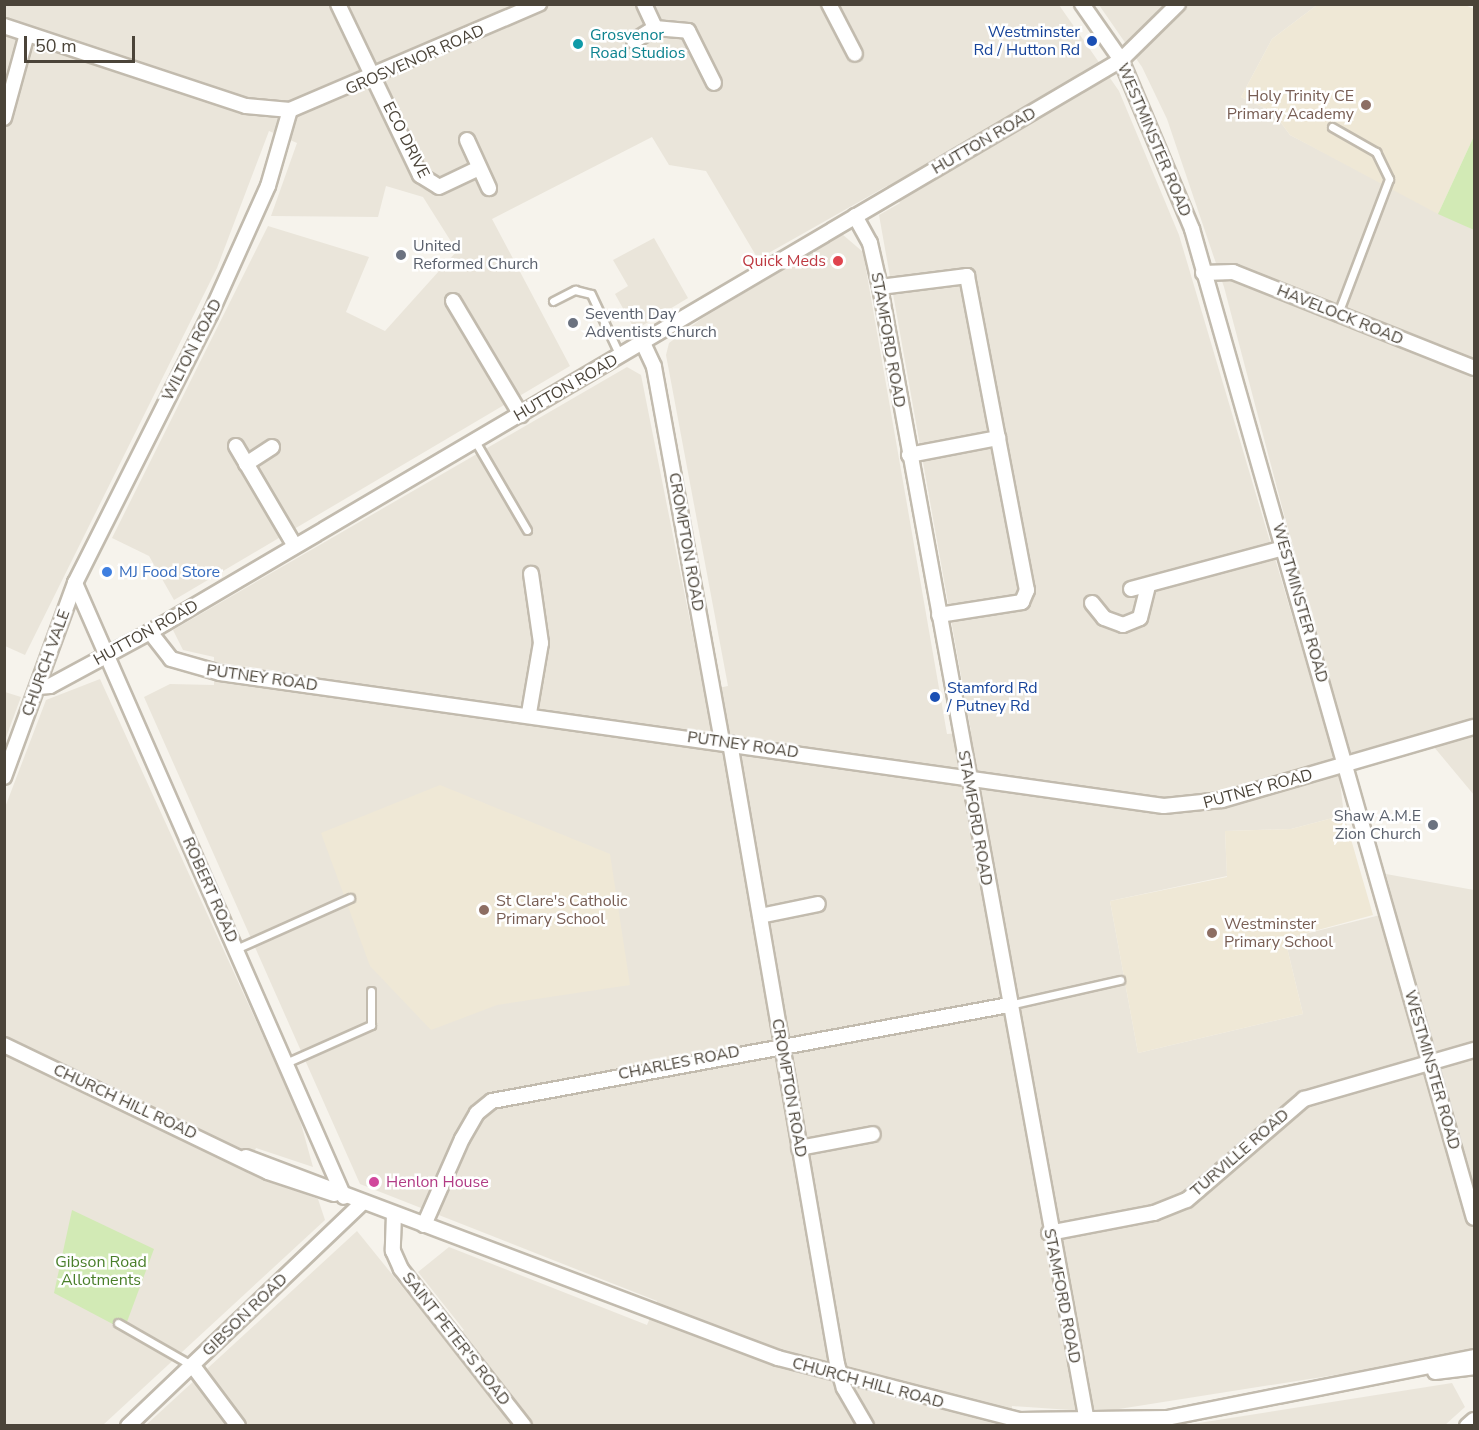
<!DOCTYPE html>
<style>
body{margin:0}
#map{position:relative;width:1479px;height:1430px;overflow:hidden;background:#f6f3ec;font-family:"Nunito Sans",sans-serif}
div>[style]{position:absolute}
.residential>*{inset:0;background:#eae5da}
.education>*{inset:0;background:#efe8d6}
.green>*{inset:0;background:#d2eab5}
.roads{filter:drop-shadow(2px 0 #c2bbae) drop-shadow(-2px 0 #c2bbae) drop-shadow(0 2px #c2bbae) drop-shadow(0 -2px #c2bbae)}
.service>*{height:7px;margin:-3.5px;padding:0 3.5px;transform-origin:3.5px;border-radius:3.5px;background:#fff}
.minor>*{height:14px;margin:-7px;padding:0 7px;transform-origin:7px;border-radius:7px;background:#fff}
.dots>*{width:16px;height:16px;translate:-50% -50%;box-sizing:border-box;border:3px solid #fff;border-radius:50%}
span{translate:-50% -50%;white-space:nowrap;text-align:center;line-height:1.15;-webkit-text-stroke:5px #fff;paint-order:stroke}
.transit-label{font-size:16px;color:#164399}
.right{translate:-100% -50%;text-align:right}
.left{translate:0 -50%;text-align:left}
.culture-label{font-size:16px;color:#0d838f}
.street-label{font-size:16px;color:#4b4439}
.education-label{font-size:16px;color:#785e54}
.worship-label{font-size:16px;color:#5b616d}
.health-label{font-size:16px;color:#be3a42}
.shop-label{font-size:16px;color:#366cbe}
.hotel-label{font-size:16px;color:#b23c85}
.park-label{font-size:16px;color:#4a7f2a}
.frame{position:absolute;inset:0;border:6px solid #4b4439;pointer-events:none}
.scale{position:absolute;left:24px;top:36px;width:111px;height:27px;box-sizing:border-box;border:3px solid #4b4439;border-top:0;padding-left:8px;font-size:18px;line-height:21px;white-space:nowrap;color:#4b4439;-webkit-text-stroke:4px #fff;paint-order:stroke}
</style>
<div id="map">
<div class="residential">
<i style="clip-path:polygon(5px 5px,1059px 5px,1119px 91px,1179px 235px,1339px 774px,1344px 815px,1291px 829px,1225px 831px,1227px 876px,1110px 901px,1138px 1053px,1303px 1014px,1285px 939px,1396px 911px,1386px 874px,1474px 890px,1474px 1353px,1100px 1412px,1012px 1406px,1010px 1425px,146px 1425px,357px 1231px,446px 1341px,464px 1330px,418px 1272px,449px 1247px,647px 1325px,657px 1301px,360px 1184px,144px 697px,170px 684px,214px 685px,214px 657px,183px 650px,173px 630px,627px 367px,641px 375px,704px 691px,728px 686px,666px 355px,669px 343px,701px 319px,842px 234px,863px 252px,947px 734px,971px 732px,879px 215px,900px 203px,887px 186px,758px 259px,706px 171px,669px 165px,652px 137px,492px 219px,570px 366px,174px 600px,149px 556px,112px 538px,268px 226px,369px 257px,346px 312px,385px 331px,457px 251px,423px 197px,386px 186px,378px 217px,271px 216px,297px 143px,269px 131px,217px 268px,25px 655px,5px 646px)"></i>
<i style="clip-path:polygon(1099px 5px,1317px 5px,1272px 39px,1241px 97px,1273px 112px,1290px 135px,1474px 230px,1474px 795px,1424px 735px,1348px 757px,1224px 287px,1167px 119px,1142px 67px)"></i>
<i style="clip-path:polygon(654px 238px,688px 298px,635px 330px,615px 294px,628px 286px,613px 260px)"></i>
<i style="clip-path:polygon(100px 679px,298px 1113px,313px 1167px,256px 1148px,246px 1171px,318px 1199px,325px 1220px,103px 1425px,5px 1425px,4px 810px,46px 700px)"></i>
<i style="clip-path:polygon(5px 692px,21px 697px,5px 740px,4px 692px)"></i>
<i style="clip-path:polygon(1452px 1383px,1465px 1407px,1445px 1425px,1186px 1425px)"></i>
</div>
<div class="education">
<i style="clip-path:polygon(1463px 4px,1474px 9px,1474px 136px,1438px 214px,1290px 135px,1273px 112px,1241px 97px,1272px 39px,1317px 5px)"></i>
<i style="clip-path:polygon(440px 785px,610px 854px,630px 985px,497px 1005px,431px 1030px,370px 966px,321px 833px)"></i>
<i style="clip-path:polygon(1344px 815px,1373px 915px,1285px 939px,1303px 1014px,1138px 1053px,1110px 901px,1227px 877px,1225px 831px,1291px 829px)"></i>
</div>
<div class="green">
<i style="clip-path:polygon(1474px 136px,1474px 230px,1438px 214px)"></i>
<i style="clip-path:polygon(72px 1210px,154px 1249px,124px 1330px,54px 1293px)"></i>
</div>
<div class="roads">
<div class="service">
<i style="left:1332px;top:127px;width:51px;rotate:29.6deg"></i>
<i style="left:1376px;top:152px;width:30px;rotate:64deg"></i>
<i style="left:1389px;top:179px;width:147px;rotate:110.8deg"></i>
<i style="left:553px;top:301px;width:25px;rotate:-27deg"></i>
<i style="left:575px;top:290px;width:16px;rotate:14deg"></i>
<i style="left:591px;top:294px;width:68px;rotate:64.9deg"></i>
<i style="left:475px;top:441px;width:103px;rotate:59.7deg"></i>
<i style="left:236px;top:949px;width:125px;rotate:-24.1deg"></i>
<i style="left:1009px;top:1005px;width:114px;rotate:-12.7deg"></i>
<i style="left:288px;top:1062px;width:91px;rotate:-24deg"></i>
<i style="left:371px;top:1025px;width:34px;rotate:-90deg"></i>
<i style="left:118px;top:1323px;width:86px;rotate:29.8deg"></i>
</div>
<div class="minor">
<i style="left:338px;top:4px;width:190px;rotate:64.4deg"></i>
<i style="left:420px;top:175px;width:22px;rotate:32deg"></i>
<i style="left:439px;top:187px;width:44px;rotate:-25.4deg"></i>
<i style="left:644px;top:4px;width:26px;rotate:65deg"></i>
<i style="left:829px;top:4px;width:56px;rotate:62.5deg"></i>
<i style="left:1082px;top:4px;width:68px;rotate:55.1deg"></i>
<i style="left:1121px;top:60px;width:183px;rotate:67.2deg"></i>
<i style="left:1192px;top:229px;width:1028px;rotate:74.09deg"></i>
<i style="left:4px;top:26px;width:255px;rotate:18.3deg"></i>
<i style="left:246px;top:106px;width:44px;rotate:5.2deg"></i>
<i style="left:290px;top:110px;width:271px;rotate:-23.1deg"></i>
<i style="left:634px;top:41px;width:25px;rotate:-32deg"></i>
<i style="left:655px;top:28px;width:33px;rotate:5deg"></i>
<i style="left:688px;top:31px;width:58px;rotate:63.4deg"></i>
<i style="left:4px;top:118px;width:87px;rotate:-74.7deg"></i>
<i style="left:467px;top:140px;width:53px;rotate:65.4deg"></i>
<i style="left:855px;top:216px;width:31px;rotate:61deg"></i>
<i style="left:870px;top:243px;width:45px;rotate:77.2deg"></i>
<i style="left:880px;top:287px;width:1154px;rotate:79.66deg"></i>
<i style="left:1203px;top:273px;width:30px;rotate:-2deg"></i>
<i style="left:1233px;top:272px;width:259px;rotate:21.7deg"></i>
<i style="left:880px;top:287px;width:88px;rotate:-7.2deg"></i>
<i style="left:967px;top:276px;width:320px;rotate:79.2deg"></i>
<i style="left:1027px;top:590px;width:13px;rotate:113deg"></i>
<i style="left:1022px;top:602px;width:84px;rotate:171.1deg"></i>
<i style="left:453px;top:301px;width:133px;rotate:59.2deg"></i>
<i style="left:643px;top:343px;width:26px;rotate:65deg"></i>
<i style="left:654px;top:367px;width:381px;rotate:79.7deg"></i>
<i style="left:236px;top:446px;width:116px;rotate:59.5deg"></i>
<i style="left:909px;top:455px;width:91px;rotate:-10.8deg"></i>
<i style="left:246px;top:464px;width:31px;rotate:-33deg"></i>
<i style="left:75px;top:583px;width:670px;rotate:66.34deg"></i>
<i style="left:1131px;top:589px;width:158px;rotate:-15deg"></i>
<i style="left:1092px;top:603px;width:19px;rotate:51deg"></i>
<i style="left:1104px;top:618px;width:20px;rotate:20deg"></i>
<i style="left:1123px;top:625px;width:18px;rotate:-22deg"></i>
<i style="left:1140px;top:618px;width:33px;rotate:-76deg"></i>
<i style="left:150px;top:632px;width:34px;rotate:52deg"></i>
<i style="left:171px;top:659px;width:51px;rotate:15.9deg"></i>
<i style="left:220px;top:673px;width:953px;rotate:8.02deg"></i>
<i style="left:1164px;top:806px;width:58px;rotate:-5.9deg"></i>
<i style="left:1222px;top:800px;width:262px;rotate:-16.2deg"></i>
<i style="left:38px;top:687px;width:12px;rotate:-5deg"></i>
<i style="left:50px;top:686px;width:114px;rotate:-28.4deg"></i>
<i style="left:150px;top:632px;width:1127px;rotate:-30.5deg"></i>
<i style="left:1121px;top:60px;width:80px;rotate:-44.5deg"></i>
<i style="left:529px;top:713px;width:71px;rotate:-80.3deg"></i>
<i style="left:541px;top:643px;width:70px;rotate:-98.2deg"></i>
<i style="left:730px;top:743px;width:630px;rotate:80.22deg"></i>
<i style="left:837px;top:1364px;width:25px;rotate:74deg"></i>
<i style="left:844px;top:1388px;width:44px;rotate:59.9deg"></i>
<i style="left:4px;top:777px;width:207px;rotate:-69.9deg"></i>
<i style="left:75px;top:583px;width:300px;rotate:-63.3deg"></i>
<i style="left:210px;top:315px;width:141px;rotate:-65.8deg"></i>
<i style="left:268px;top:186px;width:79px;rotate:-73.9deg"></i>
<i style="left:760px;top:916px;width:59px;rotate:-11.7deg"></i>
<i style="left:4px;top:1045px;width:293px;rotate:25.7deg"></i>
<i style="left:268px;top:1172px;width:70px;rotate:18.4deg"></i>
<i style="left:799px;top:1148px;width:75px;rotate:-10.7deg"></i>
<i style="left:246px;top:1157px;width:569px;rotate:20.7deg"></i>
<i style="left:778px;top:1358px;width:249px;rotate:14.4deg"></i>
<i style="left:1019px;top:1420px;width:148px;rotate:-0.8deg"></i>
<i style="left:1167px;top:1418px;width:313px;rotate:-11.2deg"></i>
<i style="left:394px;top:1214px;width:37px;rotate:92deg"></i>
<i style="left:393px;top:1251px;width:20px;rotate:66deg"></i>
<i style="left:401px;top:1269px;width:199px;rotate:51.9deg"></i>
<i style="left:424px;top:1225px;width:94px;rotate:-66.2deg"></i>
<i style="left:462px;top:1139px;width:30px;rotate:-60deg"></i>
<i style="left:477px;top:1113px;width:19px;rotate:-39deg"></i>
<i style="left:492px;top:1101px;width:526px;rotate:-10.52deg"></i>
<i style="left:1049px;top:1233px;width:107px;rotate:-10.8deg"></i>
<i style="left:1154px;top:1213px;width:35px;rotate:-22deg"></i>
<i style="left:1187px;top:1200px;width:155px;rotate:-40.8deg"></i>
<i style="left:1304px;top:1099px;width:177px;rotate:-16.1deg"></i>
<i style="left:193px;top:1366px;width:75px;rotate:53.1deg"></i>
<i style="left:1435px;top:1372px;width:39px;rotate:-7deg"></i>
<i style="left:128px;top:1426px;width:323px;rotate:-43.6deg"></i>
<i style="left:1467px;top:1426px;width:9px;rotate:-41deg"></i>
</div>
</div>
<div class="dots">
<i style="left:1092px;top:41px;background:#1a4fb4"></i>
<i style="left:578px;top:44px;background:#0f9aa8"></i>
<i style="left:1366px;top:105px;background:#8d6e63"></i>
<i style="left:401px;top:255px;background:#6b7280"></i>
<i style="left:838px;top:261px;background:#e0444e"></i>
<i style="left:573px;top:323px;background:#6b7280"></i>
<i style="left:107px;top:572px;background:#3f7fe0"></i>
<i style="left:935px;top:697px;background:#1a4fb4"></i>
<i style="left:1433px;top:825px;background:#6b7280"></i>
<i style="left:484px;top:910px;background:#8d6e63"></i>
<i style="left:1212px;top:933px;background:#8d6e63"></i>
<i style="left:374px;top:1182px;background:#d1479c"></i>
</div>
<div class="transit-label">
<span class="right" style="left:1080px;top:41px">Westminster<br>Rd / Hutton Rd</span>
<span class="left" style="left:947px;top:697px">Stamford Rd<br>/ Putney Rd</span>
</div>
<div class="culture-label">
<span class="left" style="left:590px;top:44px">Grosvenor<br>Road Studios</span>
</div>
<div class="street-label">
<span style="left:415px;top:60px;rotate:-24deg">GROSVENOR ROAD</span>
<span style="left:406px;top:140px;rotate:63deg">ECO DRIVE</span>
<span style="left:1154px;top:140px;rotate:67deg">WESTMINSTER ROAD</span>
<span style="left:984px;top:141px;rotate:-30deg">HUTTON ROAD</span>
<span style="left:1340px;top:315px;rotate:22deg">HAVELOCK ROAD</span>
<span style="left:888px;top:340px;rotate:80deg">STAMFORD ROAD</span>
<span style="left:192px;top:350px;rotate:-63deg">WILTON ROAD</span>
<span style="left:566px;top:388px;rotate:-30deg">HUTTON ROAD</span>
<span style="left:686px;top:542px;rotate:80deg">CROMPTON ROAD</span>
<span style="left:1300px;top:603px;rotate:74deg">WESTMINSTER ROAD</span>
<span style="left:146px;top:633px;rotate:-29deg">HUTTON ROAD</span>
<span style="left:46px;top:663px;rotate:-70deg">CHURCH VALE</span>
<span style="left:262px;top:678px;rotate:8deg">PUTNEY ROAD</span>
<span style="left:743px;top:745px;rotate:8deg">PUTNEY ROAD</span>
<span style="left:1258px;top:789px;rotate:-15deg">PUTNEY ROAD</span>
<span style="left:975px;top:818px;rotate:80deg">STAMFORD ROAD</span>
<span style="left:210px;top:890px;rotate:66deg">ROBERT ROAD</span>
<span style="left:679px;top:1063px;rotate:-11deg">CHARLES ROAD</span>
<span style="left:1432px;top:1070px;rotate:74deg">WESTMINSTER ROAD</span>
<span style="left:789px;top:1088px;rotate:80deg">CROMPTON ROAD</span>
<span style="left:125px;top:1102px;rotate:25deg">CHURCH HILL ROAD</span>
<span style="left:1240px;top:1153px;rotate:-41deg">TURVILLE ROAD</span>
<span style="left:1062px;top:1296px;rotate:79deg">STAMFORD ROAD</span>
<span style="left:245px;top:1315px;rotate:-44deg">GIBSON ROAD</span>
<span style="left:456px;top:1339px;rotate:52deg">SAINT PETER'S ROAD</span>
<span style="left:868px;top:1383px;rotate:15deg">CHURCH HILL ROAD</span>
</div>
<div class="education-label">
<span class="right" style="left:1354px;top:105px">Holy Trinity CE<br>Primary Academy</span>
<span class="left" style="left:496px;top:910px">St Clare's Catholic<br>Primary School</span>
<span class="left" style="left:1224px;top:933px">Westminster<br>Primary School</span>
</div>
<div class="worship-label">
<span class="left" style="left:413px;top:255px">United<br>Reformed Church</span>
<span class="left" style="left:585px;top:323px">Seventh Day<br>Adventists Church</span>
<span class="right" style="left:1421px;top:825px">Shaw A.M.E<br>Zion Church</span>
</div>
<div class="health-label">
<span class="right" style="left:826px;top:261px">Quick Meds</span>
</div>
<div class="shop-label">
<span class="left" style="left:119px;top:572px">MJ Food Store</span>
</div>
<div class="hotel-label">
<span class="left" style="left:386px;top:1182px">Henlon House</span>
</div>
<div class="park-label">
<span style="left:101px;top:1271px">Gibson Road<br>Allotments</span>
</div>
<div class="frame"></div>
<div class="scale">50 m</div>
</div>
